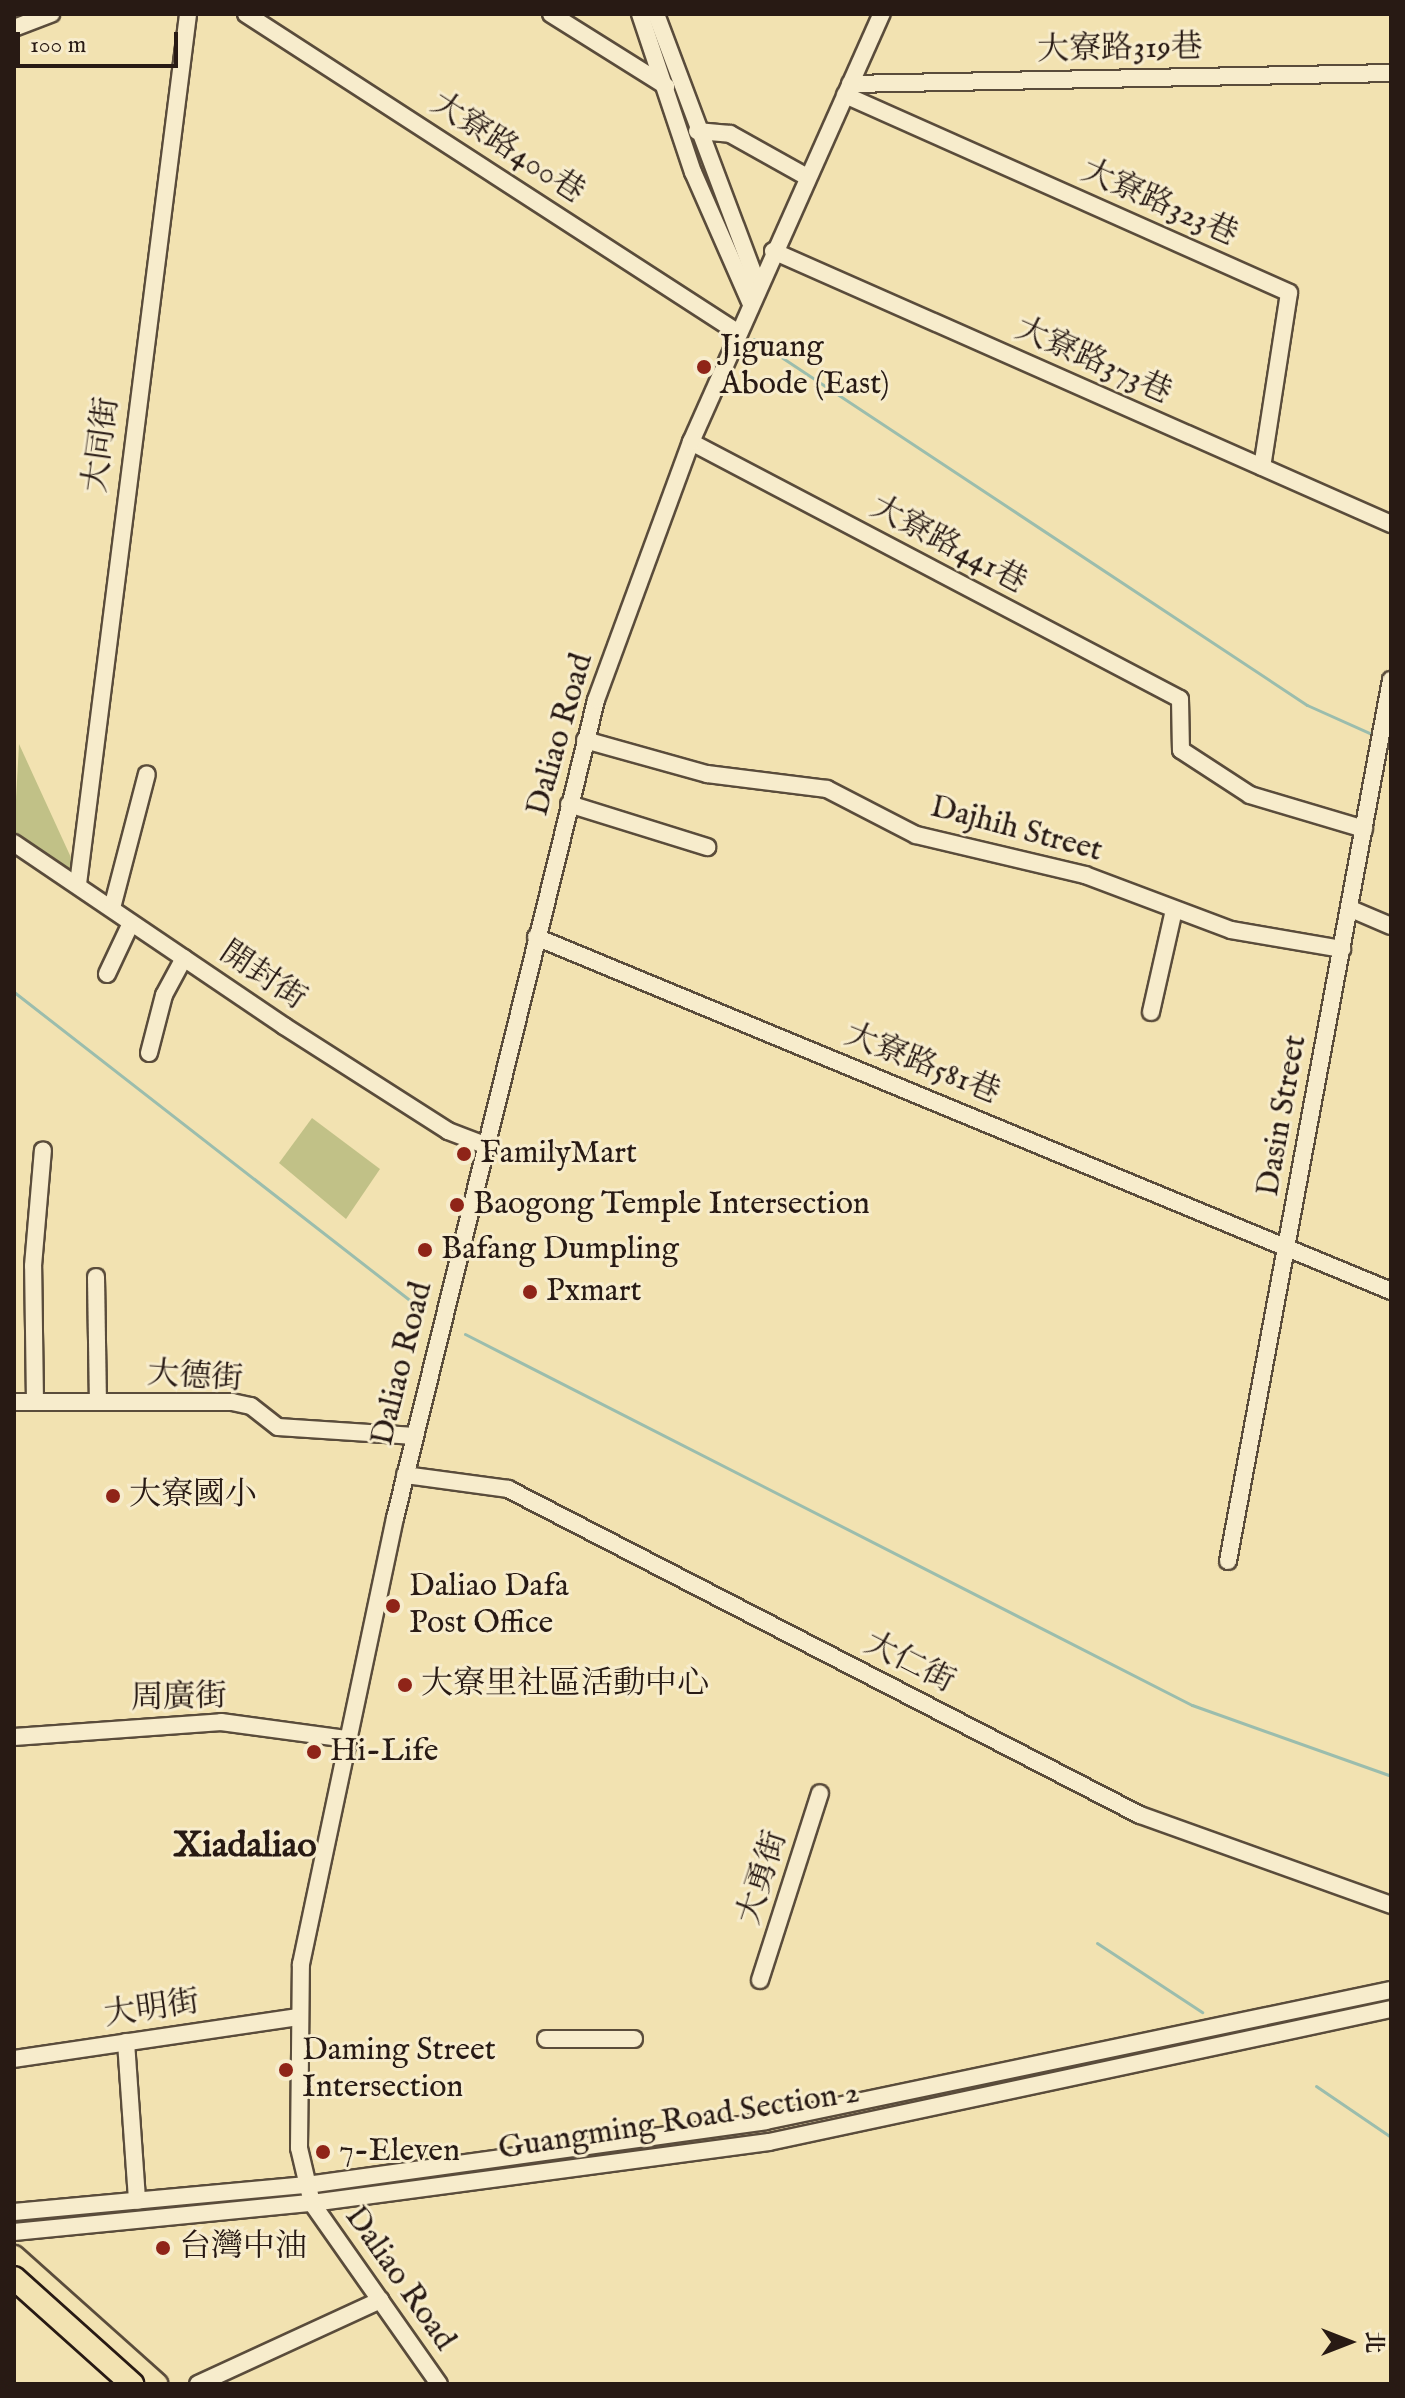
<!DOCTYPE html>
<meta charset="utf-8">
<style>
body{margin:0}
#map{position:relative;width:1405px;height:2398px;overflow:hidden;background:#f2e2b1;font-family:"IM FELL English","Noto Serif TC",serif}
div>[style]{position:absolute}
.green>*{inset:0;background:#c1c187}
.stream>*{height:3px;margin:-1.5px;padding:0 1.5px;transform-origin:1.5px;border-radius:1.5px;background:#9bbdad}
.roads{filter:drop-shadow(2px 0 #5a4c3b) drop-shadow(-2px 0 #5a4c3b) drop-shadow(0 2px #5a4c3b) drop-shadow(0 -2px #5a4c3b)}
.minor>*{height:16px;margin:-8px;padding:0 8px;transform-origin:8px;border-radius:8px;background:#f7eccc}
.highway>*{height:22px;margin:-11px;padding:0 11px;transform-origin:11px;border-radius:11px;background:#f2e2b1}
.bridges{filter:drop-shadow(2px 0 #281a14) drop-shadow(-2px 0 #281a14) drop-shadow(0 2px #281a14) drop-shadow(0 -2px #281a14)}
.highway-bridge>*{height:22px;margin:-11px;padding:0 11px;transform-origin:11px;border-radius:11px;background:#f2e2b1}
.dots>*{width:22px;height:22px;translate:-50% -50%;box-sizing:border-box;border:4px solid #f7eccc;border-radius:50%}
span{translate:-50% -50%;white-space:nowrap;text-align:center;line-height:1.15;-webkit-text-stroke:6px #f7eccc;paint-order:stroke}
.street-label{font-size:32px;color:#281a14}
.poi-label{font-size:32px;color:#281a14}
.left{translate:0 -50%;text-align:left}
.quarter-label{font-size:36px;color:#281a14;font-weight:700}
.frame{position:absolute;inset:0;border:16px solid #281a14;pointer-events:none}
.north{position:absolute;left:1309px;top:2302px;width:80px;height:80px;-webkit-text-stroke:6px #f7eccc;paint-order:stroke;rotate:90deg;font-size:22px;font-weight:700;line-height:32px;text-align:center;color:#281a14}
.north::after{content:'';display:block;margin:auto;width:28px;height:36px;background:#281a14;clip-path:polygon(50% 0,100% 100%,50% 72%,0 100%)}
.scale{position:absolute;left:16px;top:32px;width:162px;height:36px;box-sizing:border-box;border:4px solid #281a14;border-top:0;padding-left:10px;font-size:24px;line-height:28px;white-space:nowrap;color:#281a14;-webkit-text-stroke:6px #f7eccc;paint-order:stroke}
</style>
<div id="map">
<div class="green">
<i style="clip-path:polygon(19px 744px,79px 875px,14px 837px)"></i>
<i style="clip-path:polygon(312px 1118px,380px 1169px,346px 1219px,279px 1163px)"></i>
</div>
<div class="stream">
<i style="left:754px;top:339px;width:663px;rotate:33.5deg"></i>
<i style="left:1307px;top:705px;width:73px;rotate:24.1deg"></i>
<i style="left:14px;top:992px;width:516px;rotate:37.91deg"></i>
<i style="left:465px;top:1334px;width:816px;rotate:27.04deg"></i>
<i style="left:1192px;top:1705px;width:211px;rotate:19.6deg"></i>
<i style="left:1097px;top:1943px;width:126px;rotate:33.3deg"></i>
<i style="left:1316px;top:2086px;width:91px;rotate:34.2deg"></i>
</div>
<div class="roads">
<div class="minor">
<i style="left:246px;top:14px;width:585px;rotate:32.93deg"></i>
<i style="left:551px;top:14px;width:136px;rotate:32.1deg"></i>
<i style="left:640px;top:14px;width:167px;rotate:71.5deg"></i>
<i style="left:693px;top:172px;width:142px;rotate:66.3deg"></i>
<i style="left:656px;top:14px;width:290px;rotate:69.4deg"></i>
<i style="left:14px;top:28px;width:40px;rotate:-21deg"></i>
<i style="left:850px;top:84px;width:541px;rotate:-1.16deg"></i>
<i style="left:845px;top:95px;width:486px;rotate:24deg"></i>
<i style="left:1289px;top:293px;width:176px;rotate:98.8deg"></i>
<i style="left:697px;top:131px;width:33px;rotate:5deg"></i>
<i style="left:730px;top:134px;width:88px;rotate:29.2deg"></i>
<i style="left:773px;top:251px;width:676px;rotate:23.83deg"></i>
<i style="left:691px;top:442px;width:552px;rotate:27.72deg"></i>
<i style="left:1180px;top:699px;width:51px;rotate:88.9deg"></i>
<i style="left:1181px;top:750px;width:82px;rotate:33.1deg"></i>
<i style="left:1250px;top:795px;width:119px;rotate:16.6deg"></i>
<i style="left:585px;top:740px;width:127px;rotate:15.6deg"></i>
<i style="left:707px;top:774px;width:121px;rotate:7.1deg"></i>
<i style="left:827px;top:789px;width:100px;rotate:27.3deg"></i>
<i style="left:916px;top:835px;width:174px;rotate:13.3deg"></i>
<i style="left:1085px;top:875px;width:156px;rotate:20.6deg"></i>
<i style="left:1231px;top:930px;width:113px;rotate:9.7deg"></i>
<i style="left:569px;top:804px;width:145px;rotate:17.3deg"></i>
<i style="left:14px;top:843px;width:326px;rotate:34.1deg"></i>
<i style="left:284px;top:1026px;width:195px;rotate:32.6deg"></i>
<i style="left:448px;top:1131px;width:40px;rotate:21deg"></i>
<i style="left:78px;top:884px;width:877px;rotate:-82.79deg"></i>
<i style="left:112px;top:908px;width:138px;rotate:-75.4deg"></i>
<i style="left:1351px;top:909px;width:43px;rotate:23deg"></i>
<i style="left:536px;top:937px;width:925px;rotate:22.49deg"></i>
<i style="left:107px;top:974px;width:56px;rotate:-64.8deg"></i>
<i style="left:1151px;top:1012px;width:105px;rotate:-77.3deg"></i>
<i style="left:149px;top:1053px;width:60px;rotate:-75.5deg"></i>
<i style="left:164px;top:995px;width:42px;rotate:-61.6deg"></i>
<i style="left:96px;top:1277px;width:125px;rotate:89.1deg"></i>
<i style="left:14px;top:1402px;width:218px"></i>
<i style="left:232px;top:1402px;width:19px;rotate:12deg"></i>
<i style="left:251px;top:1406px;width:34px;rotate:38deg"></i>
<i style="left:278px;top:1427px;width:137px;rotate:3.8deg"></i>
<i style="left:35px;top:1402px;width:136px;rotate:-90.8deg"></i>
<i style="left:33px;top:1266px;width:116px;rotate:-85.1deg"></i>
<i style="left:405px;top:1475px;width:104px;rotate:7.7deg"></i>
<i style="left:508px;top:1489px;width:711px;rotate:27.29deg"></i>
<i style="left:1140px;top:1815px;width:267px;rotate:19.7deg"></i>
<i style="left:1228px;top:1561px;width:896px;rotate:-79.52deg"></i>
<i style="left:14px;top:1737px;width:208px;rotate:-4.1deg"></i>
<i style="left:221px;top:1722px;width:126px;rotate:7.7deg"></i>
<i style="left:760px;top:1980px;width:196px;rotate:-72.2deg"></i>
<i style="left:546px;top:2039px;width:88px"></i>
<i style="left:126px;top:2042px;width:159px;rotate:86deg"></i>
<i style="left:14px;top:2059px;width:288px;rotate:-8.4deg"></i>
<i style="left:14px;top:2212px;width:294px;rotate:-5.3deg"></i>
<i style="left:307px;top:2185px;width:463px;rotate:-7.9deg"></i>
<i style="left:766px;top:2121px;width:639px;rotate:-11.84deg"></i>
<i style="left:14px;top:2232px;width:299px;rotate:-5.6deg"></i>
<i style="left:312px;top:2203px;width:461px;rotate:-7.6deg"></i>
<i style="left:769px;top:2142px;width:636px;rotate:-12.07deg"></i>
<i style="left:198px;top:2384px;width:201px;rotate:-24.7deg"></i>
<i style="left:439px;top:2384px;width:221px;rotate:-125.1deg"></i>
<i style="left:312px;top:2203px;width:57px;rotate:-103.3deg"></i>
<i style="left:299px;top:2148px;width:184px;rotate:-89.4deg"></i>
<i style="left:301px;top:1964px;width:456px;rotate:-78.1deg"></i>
<i style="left:395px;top:1518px;width:842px;rotate:-76.19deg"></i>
<i style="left:596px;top:700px;width:275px;rotate:-69.8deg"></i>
<i style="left:691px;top:442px;width:469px;rotate:-66deg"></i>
</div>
<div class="highway">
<i style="left:14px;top:2257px;width:191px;rotate:41.8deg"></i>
</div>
</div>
<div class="bridges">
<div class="highway-bridge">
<i style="left:14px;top:2278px;width:159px;rotate:41.9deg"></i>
</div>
</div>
<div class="dots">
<i style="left:704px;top:367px;background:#8f2418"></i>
<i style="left:464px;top:1154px;background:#8f2418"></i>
<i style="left:457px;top:1205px;background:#8f2418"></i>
<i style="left:425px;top:1250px;background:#8f2418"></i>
<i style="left:530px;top:1292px;background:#8f2418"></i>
<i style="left:113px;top:1496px;background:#8f2418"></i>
<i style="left:393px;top:1606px;background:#8f2418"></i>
<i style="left:405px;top:1685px;background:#8f2418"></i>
<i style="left:314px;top:1752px;background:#8f2418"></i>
<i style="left:286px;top:2070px;background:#8f2418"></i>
<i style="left:323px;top:2152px;background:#8f2418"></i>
<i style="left:163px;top:2248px;background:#8f2418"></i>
</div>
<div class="street-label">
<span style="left:1120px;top:50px;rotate:-1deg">大寮路319巷</span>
<span style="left:507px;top:149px;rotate:33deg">大寮路400巷</span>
<span style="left:1159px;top:204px;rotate:24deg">大寮路323巷</span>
<span style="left:1093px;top:362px;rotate:24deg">大寮路373巷</span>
<span style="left:103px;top:445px;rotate:-82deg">大同街</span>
<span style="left:948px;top:546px;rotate:28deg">大寮路441巷</span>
<span style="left:561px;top:735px;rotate:-74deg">Daliao Road</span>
<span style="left:1016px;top:830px;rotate:15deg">Dajhih Street</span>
<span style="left:262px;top:977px;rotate:34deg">開封街</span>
<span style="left:922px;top:1065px;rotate:22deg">大寮路581巷</span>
<span style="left:1283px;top:1116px;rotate:-80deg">Dasin Street</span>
<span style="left:403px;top:1364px;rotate:-76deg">Daliao Road</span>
<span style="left:195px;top:1378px;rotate:4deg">大德街</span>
<span style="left:909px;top:1664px;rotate:27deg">大仁街</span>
<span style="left:179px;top:1699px;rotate:-1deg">周廣街</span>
<span style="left:764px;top:1878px;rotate:-72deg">大勇街</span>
<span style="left:152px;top:2010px;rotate:-8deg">大明街</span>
<span style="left:679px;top:2122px;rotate:-9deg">Guangming Road Section 2</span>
<span style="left:399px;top:2279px;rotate:55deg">Daliao Road</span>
</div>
<div class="poi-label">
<span class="left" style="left:720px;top:367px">Jiguang<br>Abode (East)</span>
<span class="left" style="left:480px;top:1154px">FamilyMart</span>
<span class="left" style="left:473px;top:1205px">Baogong Temple Intersection</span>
<span class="left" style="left:441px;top:1250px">Bafang Dumpling</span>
<span class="left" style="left:546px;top:1292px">Pxmart</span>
<span class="left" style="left:129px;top:1496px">大寮國小</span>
<span class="left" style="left:409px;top:1606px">Daliao Dafa<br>Post Office</span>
<span class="left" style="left:421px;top:1685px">大寮里社區活動中心</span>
<span class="left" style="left:330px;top:1752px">Hi-Life</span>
<span class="left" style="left:302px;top:2070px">Daming Street<br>Intersection</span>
<span class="left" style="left:339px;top:2152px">7-Eleven</span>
<span class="left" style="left:179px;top:2248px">台灣中油</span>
</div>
<div class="quarter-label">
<span style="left:245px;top:1847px">Xiadaliao</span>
</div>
<div class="frame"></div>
<div class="north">北</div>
<div class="scale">100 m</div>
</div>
